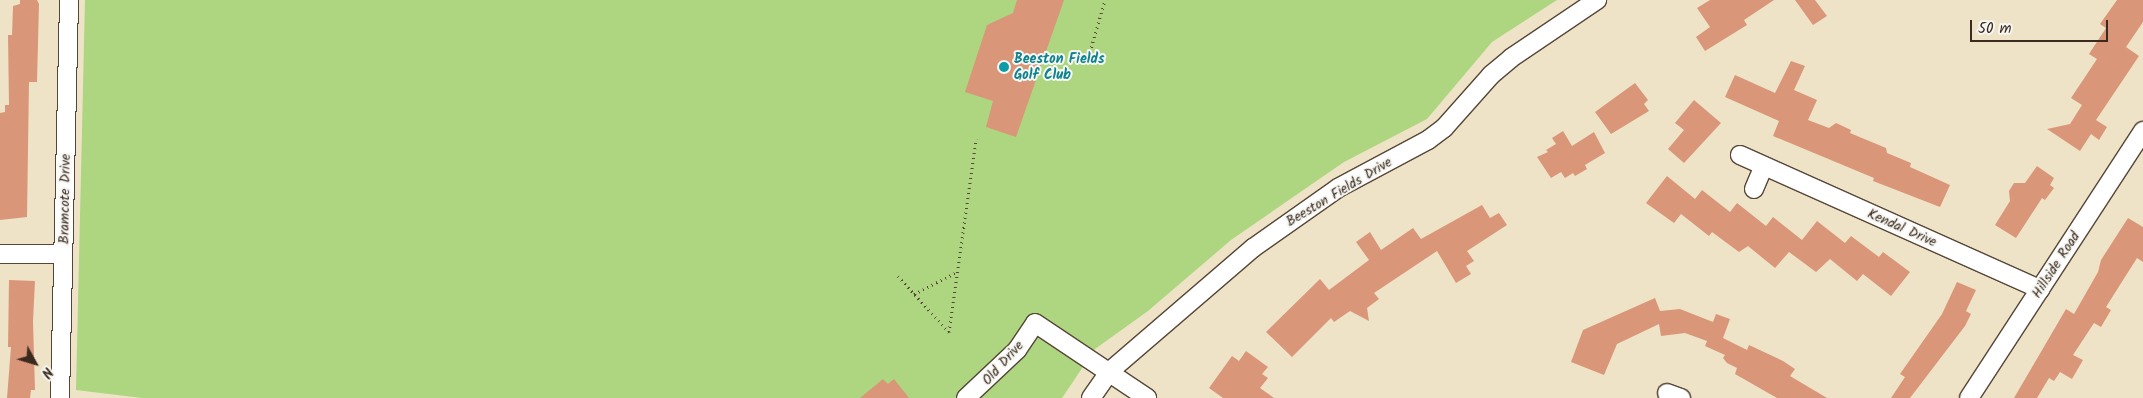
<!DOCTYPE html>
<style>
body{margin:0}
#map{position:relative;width:2143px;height:398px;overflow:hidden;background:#eee3c6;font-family:Kalam,sans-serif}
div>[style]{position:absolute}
.green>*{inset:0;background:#aed57f}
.building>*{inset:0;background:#da9679}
.path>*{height:3px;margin-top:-1.5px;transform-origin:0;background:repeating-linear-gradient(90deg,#564637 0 1px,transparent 0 5px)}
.roads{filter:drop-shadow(1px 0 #564637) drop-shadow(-1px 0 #564637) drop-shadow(0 1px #564637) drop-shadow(0 -1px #564637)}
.minor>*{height:18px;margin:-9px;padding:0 9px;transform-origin:9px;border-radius:9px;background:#fff}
.dots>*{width:14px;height:14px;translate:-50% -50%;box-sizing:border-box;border:2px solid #f6f6f2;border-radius:50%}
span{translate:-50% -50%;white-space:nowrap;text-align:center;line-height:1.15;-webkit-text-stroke:4px #f6f6f2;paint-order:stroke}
.culture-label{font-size:14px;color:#0d838f;font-weight:700}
.left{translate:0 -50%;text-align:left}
.street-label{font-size:14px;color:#3b2a1e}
.north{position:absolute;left:10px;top:338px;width:50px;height:50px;-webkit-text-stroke:4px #f6f6f2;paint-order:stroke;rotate:129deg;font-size:14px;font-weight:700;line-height:20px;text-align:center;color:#3b2a1e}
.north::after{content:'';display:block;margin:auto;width:18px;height:22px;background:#3b2a1e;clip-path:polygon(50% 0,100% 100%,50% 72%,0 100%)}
.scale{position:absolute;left:1970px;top:20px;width:138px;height:22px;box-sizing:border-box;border:2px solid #3b2a1e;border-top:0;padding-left:6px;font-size:15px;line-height:18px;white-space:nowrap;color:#3b2a1e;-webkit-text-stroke:4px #f6f6f2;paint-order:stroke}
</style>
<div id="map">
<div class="green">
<i style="clip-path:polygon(85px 0,1557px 0,1492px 42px,1427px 119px,1344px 162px,1231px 240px,1148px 311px,1095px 349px,1062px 398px,142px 398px,76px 390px)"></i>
</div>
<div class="building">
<i style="clip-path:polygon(20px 0,37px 0,39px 4px,37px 82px,29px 82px,27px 217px,0 220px,0 113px,5px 112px,5px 105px,9px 105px,8px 35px,12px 35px,13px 6px,20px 4px)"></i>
<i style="clip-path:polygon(1017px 0,1064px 0,1016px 137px,986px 127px,993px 101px,965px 92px,987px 25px,1013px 13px)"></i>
<i style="clip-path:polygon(1710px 0,1774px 0,1744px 20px,1747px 25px,1705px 51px,1696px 37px,1710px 27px,1697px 8px)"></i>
<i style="clip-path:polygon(1795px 0,1815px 0,1827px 16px,1813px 25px)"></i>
<i style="clip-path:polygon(2117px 0,2143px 0,2143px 22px,2126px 47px,2139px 56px,2096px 120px,2107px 127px,2099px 140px,2091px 134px,2080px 151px,2047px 129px,2070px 124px,2082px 105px,2071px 98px,2097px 59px,2089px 54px,2106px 28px,2100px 24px)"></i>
<i style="clip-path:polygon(1791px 61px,1805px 66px,1794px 90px,1817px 100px,1808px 120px,1829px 128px,1836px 123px,1851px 130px,1850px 133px,1886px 148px,1887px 153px,1911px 163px,1910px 167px,1950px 185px,1940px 207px,1873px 181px,1874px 178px,1773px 136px,1779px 121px,1725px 97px,1735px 75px,1775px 93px)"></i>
<i style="clip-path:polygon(1635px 83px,1648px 100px,1644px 104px,1649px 111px,1611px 134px,1595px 112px)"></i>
<i style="clip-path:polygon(1694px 100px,1721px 123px,1684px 163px,1668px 149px,1684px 130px,1675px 123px)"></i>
<i style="clip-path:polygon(1563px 131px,1572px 146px,1594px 132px,1605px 153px,1585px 165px,1587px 169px,1575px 176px,1573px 173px,1565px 178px,1561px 172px,1551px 178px,1537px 157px,1548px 152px,1546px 150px,1556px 144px,1552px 138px)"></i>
<i style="clip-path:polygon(2037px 166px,2054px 178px,2050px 185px,2054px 188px,2045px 200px,2042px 198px,2016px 238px,1995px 225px,2010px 201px,2009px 191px,2014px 183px,2025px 183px)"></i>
<i style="clip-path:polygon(1667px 176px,1695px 199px,1702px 190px,1730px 212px,1737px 203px,1766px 226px,1773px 217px,1802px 240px,1817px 221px,1845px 243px,1851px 236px,1879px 257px,1883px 252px,1910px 272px,1891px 296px,1863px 274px,1857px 281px,1830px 259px,1816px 272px,1789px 252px,1775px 268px,1748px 246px,1739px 252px,1712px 232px,1709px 236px,1681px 214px,1674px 223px,1646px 203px)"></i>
<i style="clip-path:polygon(1482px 205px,1490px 218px,1499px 213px,1507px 225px,1467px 251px,1474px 261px,1466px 266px,1471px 274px,1456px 283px,1437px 251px,1374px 293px,1379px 299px,1367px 308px,1369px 321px,1350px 311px,1334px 322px,1331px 318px,1292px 357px,1266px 332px,1320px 279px,1329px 290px,1369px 260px,1356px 242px,1370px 232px,1381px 250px,1413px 228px,1421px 239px)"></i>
<i style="clip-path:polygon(2128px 218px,2143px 227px,2143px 262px,2137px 258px,2106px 307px,2111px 310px,2101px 327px,2094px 323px,2073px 355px,2083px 360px,2072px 379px,2060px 372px,2054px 381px,2049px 378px,2037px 398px,2014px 398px,2066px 309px,2074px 314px,2098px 272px,2101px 260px)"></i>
<i style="clip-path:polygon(9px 280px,35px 281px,33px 321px,35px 390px,31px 390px,30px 398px,7px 398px,11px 347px,8px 347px)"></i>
<i style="clip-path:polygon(1957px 282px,1976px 290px,1966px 311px,1971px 314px,1965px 326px,1910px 398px,1891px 398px,1905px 377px,1900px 374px,1942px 314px)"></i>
<i style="clip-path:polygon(1655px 298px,1660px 311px,1680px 309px,1713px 322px,1716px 314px,1730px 319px,1723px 338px,1747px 350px,1749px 345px,1783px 361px,1795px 369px,1790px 376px,1827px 398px,1777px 398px,1735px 374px,1737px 368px,1727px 363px,1723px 358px,1725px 355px,1705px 346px,1707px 341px,1685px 333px,1661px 336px,1659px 324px,1617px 344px,1604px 375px,1571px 362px,1583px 330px)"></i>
<i style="clip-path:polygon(1246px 351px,1268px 367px,1262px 374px,1268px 378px,1260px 388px,1274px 398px,1223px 398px,1209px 388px,1232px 356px,1239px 361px)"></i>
<i style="clip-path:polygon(883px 379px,888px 384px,894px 379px,909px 398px,860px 398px)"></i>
</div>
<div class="path">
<i style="left:1090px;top:52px;width:54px;rotate:-73.9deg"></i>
<i style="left:898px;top:276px;width:76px;rotate:47.7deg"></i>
<i style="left:949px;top:332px;width:195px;rotate:-82deg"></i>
<i style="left:914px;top:294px;width:48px;rotate:-27.1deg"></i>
</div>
<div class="roads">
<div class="minor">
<i style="left:1740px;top:155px;width:329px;rotate:24.1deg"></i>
<i style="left:1754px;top:189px;width:25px;rotate:-67deg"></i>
<i style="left:0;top:254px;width:63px"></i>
<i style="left:1667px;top:393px;width:15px;rotate:20deg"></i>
<i style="left:60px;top:398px;width:398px;rotate:-88.7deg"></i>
<i style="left:966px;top:398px;width:70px;rotate:-43.3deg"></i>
<i style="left:1017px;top:350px;width:32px;rotate:-56deg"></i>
<i style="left:1035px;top:323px;width:135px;rotate:33.8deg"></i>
<i style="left:1091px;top:398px;width:33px;rotate:-55deg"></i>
<i style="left:1110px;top:371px;width:189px;rotate:-40.7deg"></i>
<i style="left:1253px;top:248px;width:104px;rotate:-35.2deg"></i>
<i style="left:1338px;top:188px;width:102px;rotate:-28.1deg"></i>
<i style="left:1428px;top:140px;width:20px;rotate:-37deg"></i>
<i style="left:1444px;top:128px;width:71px;rotate:-48.4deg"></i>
<i style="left:1491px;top:75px;width:26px;rotate:-40deg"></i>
<i style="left:1511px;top:58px;width:104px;rotate:-34deg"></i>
<i style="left:1969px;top:398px;width:319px;rotate:-56.9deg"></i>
</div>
</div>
<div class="dots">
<i style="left:1004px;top:67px;background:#0f9aa8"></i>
</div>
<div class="culture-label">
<span class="left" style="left:1014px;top:67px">Beeston Fields<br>Golf Club</span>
</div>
<div class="street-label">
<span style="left:1339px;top:192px;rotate:-31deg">Beeston Fields Drive</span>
<span style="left:65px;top:199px;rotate:-89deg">Bramcote Drive</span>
<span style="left:1902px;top:228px;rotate:24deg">Kendal Drive</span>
<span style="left:2056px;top:265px;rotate:-57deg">Hillside Road</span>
<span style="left:1003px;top:363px;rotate:-48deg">Old Drive</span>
</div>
<div class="north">N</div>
<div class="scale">50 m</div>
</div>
